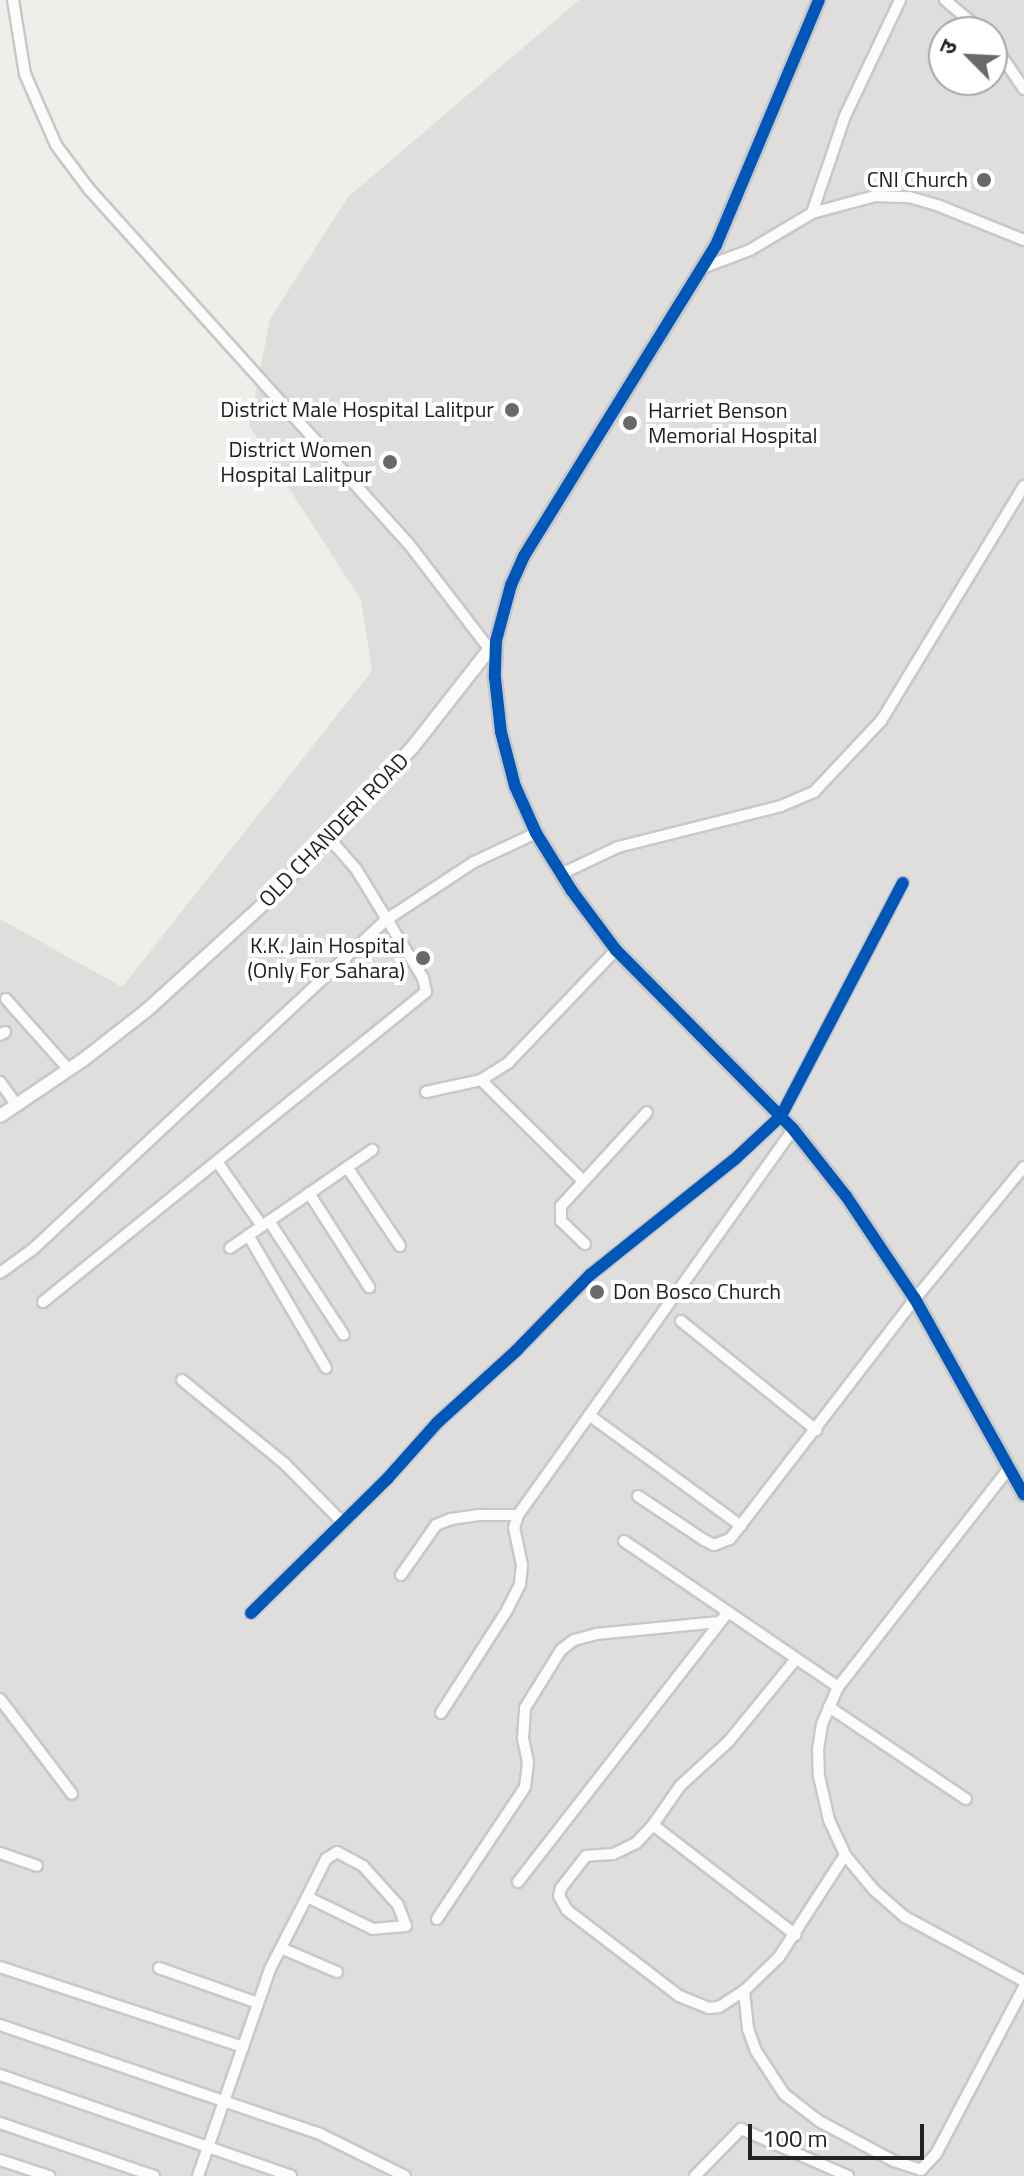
<!DOCTYPE html>
<meta charset="utf-8">
<style>
body{margin:0}
#map{position:relative;width:1024px;height:2176px;overflow:hidden;background:#f0eeeb;font-family:"Titillium Web","Noto Sans Devanagari",sans-serif}
div>[style]{position:absolute}
.residential>*{inset:0;background:#dfdedc}
.education>*{inset:0;background:#f8f7e8}
.round{border-radius:50%}
.roads{filter:drop-shadow(2px 0 #c9c8c7) drop-shadow(-2px 0 #c9c8c7) drop-shadow(0 2px #c9c8c7) drop-shadow(0 -2px #c9c8c7)}
.minor>*{height:10px;margin:-5px;padding:0 5px;transform-origin:5px;border-radius:5px;background:#fdfcfc}
.tertiary>*{height:12px;margin:-6px;padding:0 6px;transform-origin:6px;border-radius:6px;background:#fdfcfc}
.cycleway>*{height:12px;margin:-6px;padding:0 6px;transform-origin:6px;border-radius:6px;background:#0057b8}
.dots>*{width:22px;height:22px;translate:-50% -50%;box-sizing:border-box;border:4px solid #fff;border-radius:50%}
span{translate:-50% -50%;white-space:nowrap;text-align:center;line-height:1.15;-webkit-text-stroke:8px #fff;paint-order:stroke}
.poi-label{font-size:22px;color:#222}
.right{translate:-100% -50%;text-align:right}
.left{translate:0 -50%;text-align:left}
.street-label{font-size:22px;color:#222}
.north{position:absolute;left:928px;top:16px;width:80px;height:80px;box-sizing:border-box;background:#fff;border:2px solid #a7a7a7;border-radius:50%;rotate:294deg;font-size:22px;font-weight:700;line-height:32px;text-align:center;color:#222}
.north::after{content:'';display:block;margin:auto;width:28px;height:36px;background:#6a6968;clip-path:polygon(50% 0,100% 100%,50% 72%,0 100%)}
.scale{position:absolute;left:748px;top:2124px;width:176px;height:36px;box-sizing:border-box;border:4px solid #222;border-top:0;padding-left:10px;font-size:24px;line-height:28px;white-space:nowrap;color:#222;-webkit-text-stroke:6px #fff;paint-order:stroke}
</style>
<div id="map">
<div class="residential">
<i style="clip-path:polygon(evenodd,579px 0,1024px 0,1024px 2176px,0 2176px,0 919px,122px 987px,372px 671px,361px 600px,249px 426px,270px 319px,348px 197px,579px 0,944px 32px,992px 32px,992px 80px,944px 80px,944px 32px)"></i>
</div>
<div class="education">
<i class="round" style="left:620px;top:413px;width:20px;height:20px"></i>
</div>
<div class="roads">
<div class="minor">
<i style="left:13px;top:0;width:75px;rotate:80.8deg"></i>
<i style="left:25px;top:74px;width:77px;rotate:66.4deg"></i>
<i style="left:56px;top:145px;width:55px;rotate:53.1deg"></i>
<i style="left:89px;top:189px;width:477px;rotate:48deg"></i>
<i style="left:408px;top:543px;width:135px;rotate:52.5deg"></i>
<i style="left:945px;top:0;width:50px;rotate:40.1deg"></i>
<i style="left:992px;top:42px;width:57px;rotate:55.8deg"></i>
<i style="left:812px;top:213px;width:102px;rotate:-71.2deg"></i>
<i style="left:845px;top:116px;width:128px;rotate:-64.6deg"></i>
<i style="left:702px;top:268px;width:51px;rotate:-20.6deg"></i>
<i style="left:750px;top:250px;width:72px;rotate:-30.8deg"></i>
<i style="left:812px;top:213px;width:65px;rotate:-15.1deg"></i>
<i style="left:875px;top:196px;width:34px;rotate:2deg"></i>
<i style="left:909px;top:197px;width:29px;rotate:16deg"></i>
<i style="left:937px;top:205px;width:94px;rotate:21.9deg"></i>
<i style="left:561px;top:874px;width:63px;rotate:-25.3deg"></i>
<i style="left:618px;top:847px;width:168px;rotate:-14.1deg"></i>
<i style="left:781px;top:806px;width:36px;rotate:-23deg"></i>
<i style="left:814px;top:792px;width:98px;rotate:-46.7deg"></i>
<i style="left:881px;top:721px;width:275px;rotate:-58.7deg"></i>
<i style="left:6px;top:999px;width:95px;rotate:48.4deg"></i>
<i style="left:0;top:1035px;width:6px;rotate:-31deg"></i>
<i style="left:481px;top:1080px;width:141px;rotate:44.7deg"></i>
<i style="left:0;top:1082px;width:29px;rotate:54deg"></i>
<i style="left:426px;top:1092px;width:56px;rotate:-12.3deg"></i>
<i style="left:481px;top:1080px;width:32px;rotate:-32deg"></i>
<i style="left:508px;top:1063px;width:156px;rotate:-46.3deg"></i>
<i style="left:218px;top:1163px;width:77px;rotate:55.1deg"></i>
<i style="left:347px;top:1167px;width:95px;rotate:56.1deg"></i>
<i style="left:309px;top:1193px;width:112px;rotate:57.4deg"></i>
<i style="left:269px;top:1221px;width:136px;rotate:56.7deg"></i>
<i style="left:248px;top:1235px;width:154px;rotate:59.6deg"></i>
<i style="left:585px;top:1244px;width:33px;rotate:-136deg"></i>
<i style="left:561px;top:1221px;width:15px;rotate:-90deg"></i>
<i style="left:561px;top:1206px;width:127px;rotate:-47.5deg"></i>
<i style="left:230px;top:1248px;width:173px;rotate:-34.6deg"></i>
<i style="left:0;top:1273px;width:39px;rotate:-36deg"></i>
<i style="left:32px;top:1250px;width:484px;rotate:-43deg"></i>
<i style="left:386px;top:920px;width:105px;rotate:-33.4deg"></i>
<i style="left:474px;top:862px;width:68px;rotate:-25.1deg"></i>
<i style="left:43px;top:1302px;width:493px;rotate:-39deg"></i>
<i style="left:426px;top:992px;width:14px;rotate:-102deg"></i>
<i style="left:423px;top:978px;width:128px;rotate:-121.6deg"></i>
<i style="left:356px;top:869px;width:40px;rotate:-131deg"></i>
<i style="left:681px;top:1321px;width:174px;rotate:38.9deg"></i>
<i style="left:182px;top:1380px;width:133px;rotate:39.2deg"></i>
<i style="left:285px;top:1464px;width:83px;rotate:45.5deg"></i>
<i style="left:589px;top:1415px;width:188px;rotate:36.1deg"></i>
<i style="left:1010px;top:1467px;width:279px;rotate:128deg"></i>
<i style="left:838px;top:1687px;width:40px;rotate:113.4deg"></i>
<i style="left:822px;top:1724px;width:25px;rotate:99deg"></i>
<i style="left:818px;top:1749px;width:27px;rotate:88deg"></i>
<i style="left:819px;top:1776px;width:45px;rotate:77.2deg"></i>
<i style="left:829px;top:1820px;width:38px;rotate:65deg"></i>
<i style="left:845px;top:1855px;width:45px;rotate:50.4deg"></i>
<i style="left:874px;top:1890px;width:41px;rotate:41.1deg"></i>
<i style="left:905px;top:1917px;width:135px;rotate:28.3deg"></i>
<i style="left:638px;top:1496px;width:79px;rotate:33.7deg"></i>
<i style="left:704px;top:1540px;width:11px;rotate:27deg"></i>
<i style="left:714px;top:1545px;width:17px;rotate:-21deg"></i>
<i style="left:730px;top:1539px;width:303px;rotate:-52.4deg"></i>
<i style="left:915px;top:1299px;width:171px;rotate:-50.5deg"></i>
<i style="left:624px;top:1541px;width:259px;rotate:34.3deg"></i>
<i style="left:401px;top:1575px;width:61px;rotate:-55deg"></i>
<i style="left:436px;top:1525px;width:16px;rotate:-22deg"></i>
<i style="left:451px;top:1519px;width:30px;rotate:-8deg"></i>
<i style="left:481px;top:1515px;width:37px"></i>
<i style="left:251px;top:1613px;width:191px;rotate:-44.6deg"></i>
<i style="left:387px;top:1479px;width:76px;rotate:-48.2deg"></i>
<i style="left:438px;top:1422px;width:107px;rotate:-42.3deg"></i>
<i style="left:517px;top:1350px;width:105px;rotate:-45.8deg"></i>
<i style="left:590px;top:1275px;width:186px;rotate:-38.7deg"></i>
<i style="left:735px;top:1159px;width:63px;rotate:-43.1deg"></i>
<i style="left:781px;top:1116px;width:263px;rotate:-62.4deg"></i>
<i style="left:796px;top:1659px;width:107px;rotate:129.3deg"></i>
<i style="left:728px;top:1742px;width:65px;rotate:137.5deg"></i>
<i style="left:680px;top:1786px;width:47px;rotate:124.7deg"></i>
<i style="left:653px;top:1825px;width:25px;rotate:133deg"></i>
<i style="left:636px;top:1843px;width:25px;rotate:154deg"></i>
<i style="left:613px;top:1854px;width:27px;rotate:176deg"></i>
<i style="left:586px;top:1856px;width:41px;rotate:128deg"></i>
<i style="left:561px;top:1888px;width:8px;rotate:104deg"></i>
<i style="left:559px;top:1896px;width:16px;rotate:60deg"></i>
<i style="left:567px;top:1910px;width:141px;rotate:37.5deg"></i>
<i style="left:679px;top:1996px;width:32px;rotate:22deg"></i>
<i style="left:709px;top:2008px;width:10px;rotate:-6deg"></i>
<i style="left:719px;top:2007px;width:30px;rotate:-33deg"></i>
<i style="left:744px;top:1991px;width:49px;rotate:-44.2deg"></i>
<i style="left:779px;top:1957px;width:121px;rotate:-57.1deg"></i>
<i style="left:0;top:1699px;width:119px;rotate:52.8deg"></i>
<i style="left:829px;top:1707px;width:165px;rotate:33.9deg"></i>
<i style="left:441px;top:1713px;width:122px;rotate:-57.3deg"></i>
<i style="left:507px;top:1610px;width:29px;rotate:-63deg"></i>
<i style="left:520px;top:1584px;width:19px;rotate:-84deg"></i>
<i style="left:522px;top:1565px;width:38px;rotate:-102deg"></i>
<i style="left:514px;top:1528px;width:14px;rotate:-73deg"></i>
<i style="left:518px;top:1515px;width:474px;rotate:-54.5deg"></i>
<i style="left:653px;top:1825px;width:180px;rotate:37.6deg"></i>
<i style="left:0;top:1853px;width:39px;rotate:19deg"></i>
<i style="left:518px;top:1882px;width:342px;rotate:-52.1deg"></i>
<i style="left:437px;top:1919px;width:159px;rotate:-56.3deg"></i>
<i style="left:525px;top:1787px;width:25px;rotate:-83deg"></i>
<i style="left:528px;top:1762px;width:25px;rotate:-102deg"></i>
<i style="left:523px;top:1738px;width:30px;rotate:-86deg"></i>
<i style="left:525px;top:1708px;width:68px;rotate:-58.2deg"></i>
<i style="left:561px;top:1650px;width:16px;rotate:-38deg"></i>
<i style="left:574px;top:1640px;width:23px;rotate:-15deg"></i>
<i style="left:596px;top:1634px;width:124px;rotate:-5.6deg"></i>
<i style="left:281px;top:1948px;width:61px;rotate:23.2deg"></i>
<i style="left:0;top:1967px;width:256px;rotate:18.2deg"></i>
<i style="left:159px;top:1968px;width:105px;rotate:19.5deg"></i>
<i style="left:744px;top:1991px;width:38px;rotate:84deg"></i>
<i style="left:748px;top:2029px;width:23px;rotate:70deg"></i>
<i style="left:756px;top:2051px;width:51px;rotate:56.9deg"></i>
<i style="left:784px;top:2094px;width:44px;rotate:37.6deg"></i>
<i style="left:819px;top:2121px;width:85px;rotate:28.1deg"></i>
<i style="left:894px;top:2161px;width:28px;rotate:18deg"></i>
<i style="left:921px;top:2170px;width:22px;rotate:-47deg"></i>
<i style="left:936px;top:2154px;width:189px;rotate:-62.2deg"></i>
<i style="left:0;top:2025px;width:336px;rotate:18.8deg"></i>
<i style="left:318px;top:2133px;width:97px;rotate:26.3deg"></i>
<i style="left:0;top:2075px;width:308px;rotate:19.1deg"></i>
<i style="left:0;top:2123px;width:163px;rotate:19deg"></i>
<i style="left:0;top:2160px;width:52px;rotate:18.1deg"></i>
<i style="left:198px;top:2176px;width:219px;rotate:-70.8deg"></i>
<i style="left:270px;top:1969px;width:81px;rotate:-62.8deg"></i>
<i style="left:307px;top:1897px;width:42px;rotate:-63.4deg"></i>
<i style="left:326px;top:1859px;width:13px;rotate:-32deg"></i>
<i style="left:337px;top:1852px;width:30px;rotate:28deg"></i>
<i style="left:363px;top:1866px;width:52px;rotate:48.1deg"></i>
<i style="left:398px;top:1905px;width:22px;rotate:69deg"></i>
<i style="left:406px;top:1926px;width:33px;rotate:175deg"></i>
<i style="left:373px;top:1929px;width:73px;rotate:-154.1deg"></i>
<i style="left:695px;top:2176px;width:66px;rotate:-45.6deg"></i>
<i style="left:741px;top:2129px;width:117px;rotate:23.7deg"></i>
</div>
<div class="tertiary">
<i style="left:819px;top:0;width:266px;rotate:112.8deg"></i>
<i style="left:716px;top:245px;width:365px;rotate:121.7deg"></i>
<i style="left:524px;top:556px;width:32px;rotate:114deg"></i>
<i style="left:511px;top:585px;width:58px;rotate:105deg"></i>
<i style="left:496px;top:641px;width:37px;rotate:92deg"></i>
<i style="left:495px;top:678px;width:54px;rotate:83.7deg"></i>
<i style="left:501px;top:732px;width:56px;rotate:75.5deg"></i>
<i style="left:515px;top:786px;width:51px;rotate:65.9deg"></i>
<i style="left:536px;top:833px;width:68px;rotate:58.2deg"></i>
<i style="left:572px;top:891px;width:74px;rotate:53.3deg"></i>
<i style="left:616px;top:950px;width:252px;rotate:45.3deg"></i>
<i style="left:793px;top:1129px;width:85px;rotate:51.7deg"></i>
<i style="left:846px;top:1196px;width:124px;rotate:56.2deg"></i>
<i style="left:915px;top:1299px;width:224px;rotate:60.9deg"></i>
<i style="left:0;top:1116px;width:100px;rotate:-34deg"></i>
<i style="left:83px;top:1060px;width:80px;rotate:-37.9deg"></i>
<i style="left:146px;top:1011px;width:168px;rotate:-42.3deg"></i>
<i style="left:270px;top:898px;width:207px;rotate:-46.6deg"></i>
<i style="left:412px;top:748px;width:136px;rotate:-51.9deg"></i>
</div>
</div>
<div class="cycleway">
<i style="left:819px;top:0;width:266px;rotate:112.8deg"></i>
<i style="left:716px;top:245px;width:365px;rotate:121.7deg"></i>
<i style="left:524px;top:556px;width:32px;rotate:114deg"></i>
<i style="left:511px;top:585px;width:58px;rotate:105deg"></i>
<i style="left:496px;top:641px;width:37px;rotate:92deg"></i>
<i style="left:495px;top:678px;width:54px;rotate:83.7deg"></i>
<i style="left:501px;top:732px;width:56px;rotate:75.5deg"></i>
<i style="left:515px;top:786px;width:51px;rotate:65.9deg"></i>
<i style="left:536px;top:833px;width:68px;rotate:58.2deg"></i>
<i style="left:572px;top:891px;width:74px;rotate:53.3deg"></i>
<i style="left:616px;top:950px;width:252px;rotate:45.3deg"></i>
<i style="left:793px;top:1129px;width:85px;rotate:51.7deg"></i>
<i style="left:846px;top:1196px;width:124px;rotate:56.2deg"></i>
<i style="left:915px;top:1299px;width:224px;rotate:60.9deg"></i>
<i style="left:251px;top:1613px;width:191px;rotate:-44.6deg"></i>
<i style="left:387px;top:1479px;width:76px;rotate:-48.2deg"></i>
<i style="left:438px;top:1422px;width:107px;rotate:-42.3deg"></i>
<i style="left:517px;top:1350px;width:105px;rotate:-45.8deg"></i>
<i style="left:590px;top:1275px;width:186px;rotate:-38.7deg"></i>
<i style="left:735px;top:1159px;width:63px;rotate:-43.1deg"></i>
<i style="left:781px;top:1116px;width:263px;rotate:-62.4deg"></i>
</div>
<div class="dots">
<i style="left:984px;top:180px;background:#6a6968"></i>
<i style="left:512px;top:410px;background:#6a6968"></i>
<i style="left:630px;top:423px;background:#6a6968"></i>
<i style="left:390px;top:462px;background:#6a6968"></i>
<i style="left:423px;top:958px;background:#6a6968"></i>
<i style="left:597px;top:1292px;background:#6a6968"></i>
</div>
<div class="poi-label">
<span class="right" style="left:968px;top:180px">CNI Church</span>
<span class="right" style="left:494px;top:410px">District Male Hospital Lalitpur</span>
<span class="left" style="left:648px;top:423px">Harriet Benson<br>Memorial Hospital</span>
<span class="right" style="left:372px;top:462px">District Women<br>Hospital Lalitpur</span>
<span class="right" style="left:405px;top:958px">K.K. Jain Hospital<br>(Only For Sahara)</span>
<span class="left" style="left:613px;top:1292px">Don Bosco Church</span>
</div>
<div class="street-label">
<span style="left:334px;top:830px;rotate:-46deg">OLD CHANDERI ROAD</span>
</div>
<div class="north">उ</div>
<div class="scale">100 m</div>
</div>
